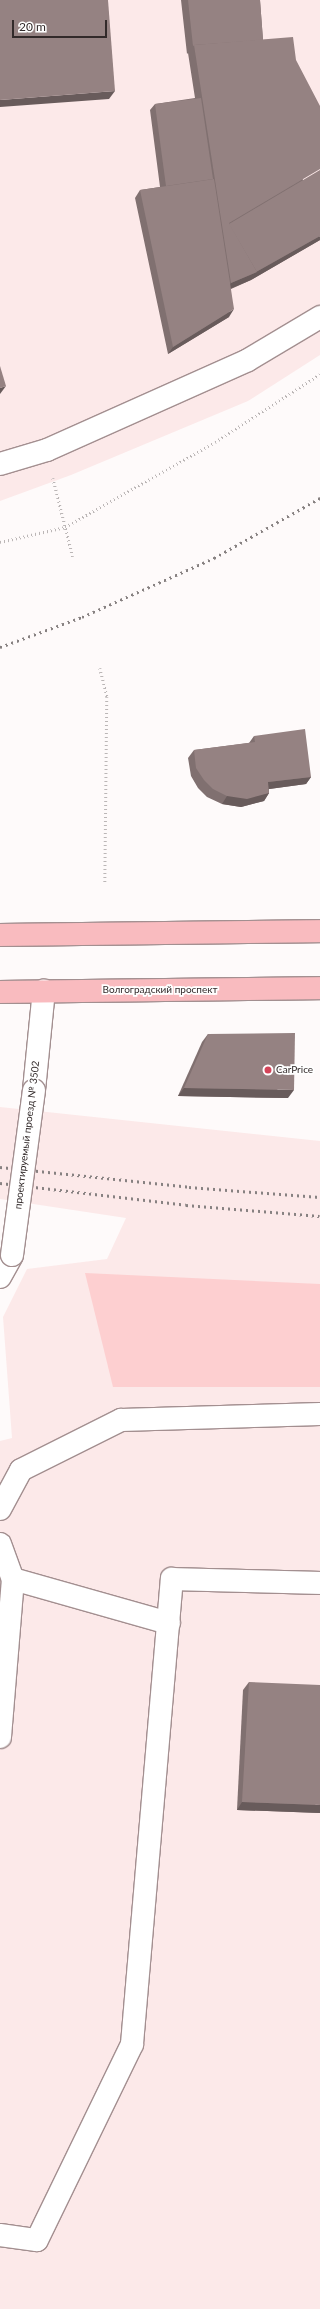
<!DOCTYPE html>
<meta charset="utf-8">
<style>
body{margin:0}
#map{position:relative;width:320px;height:2309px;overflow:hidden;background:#fefafa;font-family:Lato,sans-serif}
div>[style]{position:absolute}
.built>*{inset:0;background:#fce9e9}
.green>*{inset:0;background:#fdcfd0}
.path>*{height:2.5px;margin-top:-1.25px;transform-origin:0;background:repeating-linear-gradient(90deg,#bbb6b6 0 1px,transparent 0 4px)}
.roads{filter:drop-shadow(1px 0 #a38f90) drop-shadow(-1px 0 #a38f90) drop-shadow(0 1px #a38f90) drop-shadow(0 -1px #a38f90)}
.minor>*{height:22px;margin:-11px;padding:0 11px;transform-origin:11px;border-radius:11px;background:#fff}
.major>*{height:22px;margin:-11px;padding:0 11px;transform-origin:11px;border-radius:11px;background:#f9bbbf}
.rail>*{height:3px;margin-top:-1.5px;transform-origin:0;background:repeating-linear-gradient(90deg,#878181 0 2px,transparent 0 6px)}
.bridges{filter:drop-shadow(1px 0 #a38f90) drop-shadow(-1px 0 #a38f90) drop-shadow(0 1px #a38f90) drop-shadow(0 -1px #a38f90)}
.minor-bridge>*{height:22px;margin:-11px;padding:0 11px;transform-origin:11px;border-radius:11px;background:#fff}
.wall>*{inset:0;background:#807070}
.shaded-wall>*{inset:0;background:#685b5b}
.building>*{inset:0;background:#958282}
.dots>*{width:11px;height:11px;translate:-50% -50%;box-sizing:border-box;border:2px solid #fff;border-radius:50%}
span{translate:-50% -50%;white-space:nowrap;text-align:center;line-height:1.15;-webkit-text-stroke:3.5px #fff;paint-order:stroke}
.street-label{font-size:10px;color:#322a2a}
.poi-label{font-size:10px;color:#322a2a}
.left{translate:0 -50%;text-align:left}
.scale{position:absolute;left:12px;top:20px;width:95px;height:18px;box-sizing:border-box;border:2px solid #322a2a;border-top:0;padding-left:5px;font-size:12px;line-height:14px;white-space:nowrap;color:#322a2a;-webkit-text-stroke:3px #fff;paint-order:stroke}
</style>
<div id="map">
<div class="built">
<i style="clip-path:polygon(0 0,320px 0,320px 355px,248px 401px,71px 475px,0 501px)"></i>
<i style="clip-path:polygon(0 1107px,320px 1141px,320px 2309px,0 2309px,0 1441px,12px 1438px,3px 1317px,27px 1269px,107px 1259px,126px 1218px,0 1199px)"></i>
</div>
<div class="green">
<i style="clip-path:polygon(85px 1273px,320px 1284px,320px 1387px,113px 1387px)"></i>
</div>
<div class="path">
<i style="left:53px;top:478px;width:81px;rotate:75.8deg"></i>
<i style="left:0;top:542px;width:67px;rotate:-13deg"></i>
<i style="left:65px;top:527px;width:172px;rotate:-29.5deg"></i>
<i style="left:215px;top:442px;width:125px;rotate:-32.9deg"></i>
<i style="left:100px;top:668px;width:30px;rotate:76deg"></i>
<i style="left:107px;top:697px;width:186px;rotate:90.6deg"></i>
</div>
<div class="roads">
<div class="minor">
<i style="left:0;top:464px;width:49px;rotate:-16.6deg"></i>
<i style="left:47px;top:450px;width:220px;rotate:-24.1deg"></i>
<i style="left:248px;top:360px;width:84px;rotate:-30.8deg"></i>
<i style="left:34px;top:1090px;width:100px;rotate:-84.3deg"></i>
<i style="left:0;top:1277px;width:25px;rotate:-61deg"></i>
<i style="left:0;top:1509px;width:44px;rotate:-61.7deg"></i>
<i style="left:21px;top:1470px;width:112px;rotate:-26.6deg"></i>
<i style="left:121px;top:1420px;width:199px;rotate:-1.7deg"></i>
<i style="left:0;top:1544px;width:37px;rotate:70deg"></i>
<i style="left:13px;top:1579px;width:162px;rotate:15.8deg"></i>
<i style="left:0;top:1737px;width:159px;rotate:-85.3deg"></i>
<i style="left:0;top:2235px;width:37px;rotate:8deg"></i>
<i style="left:37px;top:2240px;width:218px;rotate:-64.1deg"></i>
<i style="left:132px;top:2044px;width:467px;rotate:-85.1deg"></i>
<i style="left:172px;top:1579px;width:148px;rotate:1.5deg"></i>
</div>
<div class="major">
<i style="left:0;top:935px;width:320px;rotate:-0.7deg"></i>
<i style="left:0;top:992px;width:320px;rotate:-0.7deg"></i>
</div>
</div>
<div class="rail">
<i style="left:0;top:647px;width:87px;rotate:-20.1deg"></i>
<i style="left:82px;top:617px;width:145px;rotate:-24.1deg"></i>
<i style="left:214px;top:558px;width:122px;rotate:-29.5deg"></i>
<i style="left:0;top:1167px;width:190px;rotate:6deg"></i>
<i style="left:189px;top:1187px;width:131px;rotate:4.4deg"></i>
<i style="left:0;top:1183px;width:187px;rotate:6.7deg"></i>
<i style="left:186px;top:1205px;width:134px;rotate:4.7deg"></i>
</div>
<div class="bridges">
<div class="minor-bridge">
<i style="left:12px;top:1255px;width:166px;rotate:-82.4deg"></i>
</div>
</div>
<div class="wall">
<i style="clip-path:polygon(181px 0,260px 0,263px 40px,320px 240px,251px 280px,231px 289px,229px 317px,168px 354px,135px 198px,140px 190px,160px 187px,150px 110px,155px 104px,195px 98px,188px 53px,187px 54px)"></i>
<i style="clip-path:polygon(254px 736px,311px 777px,306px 784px,269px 789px,269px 793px,264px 801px,241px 807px,222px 804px,207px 797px,198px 788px,191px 776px,188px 758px,194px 750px,249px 743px)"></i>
<i style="clip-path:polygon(208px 1034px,288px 1098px,178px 1096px,202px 1042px)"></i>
<i style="clip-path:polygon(249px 1682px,320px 1813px,237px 1810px,243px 1690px)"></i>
</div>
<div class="shaded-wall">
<i style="clip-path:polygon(115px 91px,109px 99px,0 107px,0 100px)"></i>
<i style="clip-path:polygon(320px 236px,320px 240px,251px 280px,256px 272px)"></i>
<i style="clip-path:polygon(257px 272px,251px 280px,225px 291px,231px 283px)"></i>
<i style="clip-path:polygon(234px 309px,229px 317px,168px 354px,173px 347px)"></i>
<i style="clip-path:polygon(6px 386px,0 394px,0 388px)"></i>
<i style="clip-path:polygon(311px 777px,306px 784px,262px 790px,268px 782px)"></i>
<i style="clip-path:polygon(269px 793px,264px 801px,241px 807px,222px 804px,227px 796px)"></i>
<i style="clip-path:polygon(184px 1088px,294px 1090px,288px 1098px,178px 1096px)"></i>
<i style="clip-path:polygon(242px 1802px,320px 1805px,320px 1813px,237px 1810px)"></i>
</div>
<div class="building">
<i style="clip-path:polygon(0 0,108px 0,115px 91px,0 100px)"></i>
<i style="clip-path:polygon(188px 0,260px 0,263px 40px,194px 45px,195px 45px,193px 46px)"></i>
<i style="clip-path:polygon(293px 37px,296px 60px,320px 106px,320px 169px,229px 223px,257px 272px,231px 283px,194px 45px)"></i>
<i style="clip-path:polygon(201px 98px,213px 179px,166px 186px,155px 104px)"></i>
<i style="clip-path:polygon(320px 170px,320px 236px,256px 272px,257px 272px,229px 224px)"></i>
<i style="clip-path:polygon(214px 179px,234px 309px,173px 347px,140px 190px)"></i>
<i style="clip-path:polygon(0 366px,6px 386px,0 388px)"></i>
<i style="clip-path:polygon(305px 729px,311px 777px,268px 782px,269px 793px,247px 799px,227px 796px,213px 789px,204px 780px,196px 768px,194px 750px,255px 742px,254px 736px)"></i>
<i style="clip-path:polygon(295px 1033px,294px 1090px,184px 1088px,208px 1034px)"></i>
<i style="clip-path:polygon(249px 1682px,320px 1685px,320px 1805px,242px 1802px)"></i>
</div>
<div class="dots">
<i style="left:268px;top:1070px;background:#d44459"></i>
</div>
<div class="street-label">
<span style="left:160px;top:990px">Волгоградский проспект</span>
<span style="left:27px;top:1135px;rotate:-83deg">проектируемый проезд № 3502</span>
</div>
<div class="poi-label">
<span class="left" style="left:276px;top:1070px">CarPrice</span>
</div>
<div class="scale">20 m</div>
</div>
